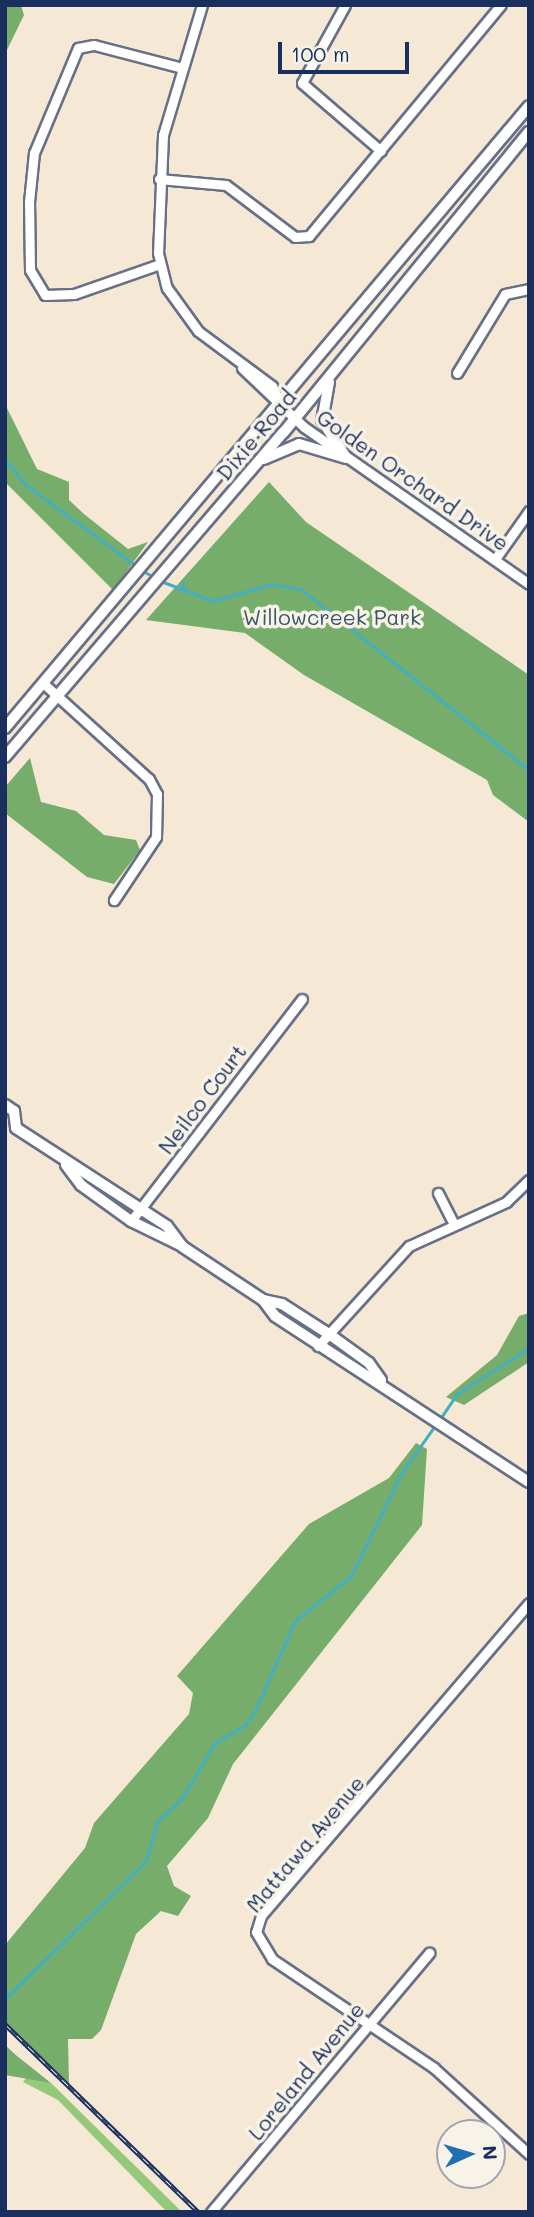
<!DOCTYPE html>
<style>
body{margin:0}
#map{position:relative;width:534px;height:2217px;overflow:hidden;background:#f5e8d4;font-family:Mali,sans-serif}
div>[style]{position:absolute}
.green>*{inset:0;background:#94c97b}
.forest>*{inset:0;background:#77ad6b}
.stream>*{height:2.5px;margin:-1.25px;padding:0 1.25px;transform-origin:1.25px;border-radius:1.25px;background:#43afc2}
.roads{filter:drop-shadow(2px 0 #677087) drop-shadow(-2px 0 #677087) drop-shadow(0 2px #677087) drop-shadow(0 -2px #677087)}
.minor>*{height:9px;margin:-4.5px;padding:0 4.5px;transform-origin:4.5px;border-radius:4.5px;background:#fff}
.major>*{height:10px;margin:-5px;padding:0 5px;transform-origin:5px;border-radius:5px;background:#fff}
.rail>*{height:5px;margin-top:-2.5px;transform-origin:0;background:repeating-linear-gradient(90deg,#f7f3e8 0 8px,#1b2f5e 0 16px);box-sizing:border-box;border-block:2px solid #1b2f5e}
span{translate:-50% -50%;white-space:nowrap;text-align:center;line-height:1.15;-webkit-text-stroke:7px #f7f3e8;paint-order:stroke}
.street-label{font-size:21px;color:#1b2f5e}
.park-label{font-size:21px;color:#395665}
.frame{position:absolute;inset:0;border:7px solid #1b2f5e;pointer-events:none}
.north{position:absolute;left:436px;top:2119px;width:70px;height:70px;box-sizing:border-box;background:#f7f3e8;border:2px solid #9fa5b1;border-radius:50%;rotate:86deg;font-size:19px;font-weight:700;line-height:28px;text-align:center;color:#1b2f5e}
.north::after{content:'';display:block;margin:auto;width:24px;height:32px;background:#1f6fb2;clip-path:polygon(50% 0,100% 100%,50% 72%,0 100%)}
.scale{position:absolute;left:278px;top:42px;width:131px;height:32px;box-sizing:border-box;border:4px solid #1b2f5e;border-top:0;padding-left:9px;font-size:21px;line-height:24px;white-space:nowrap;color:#1b2f5e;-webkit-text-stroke:5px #f7f3e8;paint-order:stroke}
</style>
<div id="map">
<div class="green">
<i style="clip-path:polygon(27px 2077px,51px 2083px,182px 2212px,167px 2212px,58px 2100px,23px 2082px)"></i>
</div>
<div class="forest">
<i style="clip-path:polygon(5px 5px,21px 5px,24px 15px,5px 54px)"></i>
<i style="clip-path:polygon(5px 404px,37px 469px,69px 482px,69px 500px,84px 514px,128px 549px,148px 542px,113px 590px,5px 482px)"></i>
<i style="clip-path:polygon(269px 482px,306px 522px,529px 675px,529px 822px,493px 795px,487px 780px,304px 675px,245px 633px,146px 620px)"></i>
<i style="clip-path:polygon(30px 758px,41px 802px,76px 811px,104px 835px,136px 840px,140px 850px,114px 884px,87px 877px,5px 813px,5px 787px)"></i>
<i style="clip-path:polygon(529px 1313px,529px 1362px,464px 1405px,446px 1397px,497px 1355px,519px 1316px)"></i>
<i style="clip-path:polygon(416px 1443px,427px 1449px,422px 1525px,233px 1764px,208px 1818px,167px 1866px,174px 1886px,191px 1896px,178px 1916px,161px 1911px,136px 1934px,101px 2030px,92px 2039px,68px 2039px,69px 2084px,5px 2022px,5px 1945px,85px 1848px,94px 1823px,189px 1714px,193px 1693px,177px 1676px,309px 1524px,389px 1478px)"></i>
<i style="clip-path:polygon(5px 2045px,17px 2056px,51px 2083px,5px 2075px)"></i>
</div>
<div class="stream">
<i style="left:5px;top:459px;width:32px;rotate:51deg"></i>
<i style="left:25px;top:484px;width:140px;rotate:36.3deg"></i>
<i style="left:143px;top:571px;width:15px;rotate:28deg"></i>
<i style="left:161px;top:581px;width:56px;rotate:21deg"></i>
<i style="left:213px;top:601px;width:61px;rotate:-16.1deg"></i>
<i style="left:272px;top:584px;width:29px;rotate:10deg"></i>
<i style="left:301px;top:589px;width:291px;rotate:38.4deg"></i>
<i style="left:182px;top:592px;width:10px;rotate:-84deg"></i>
<i style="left:440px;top:1419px;width:30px;rotate:-56deg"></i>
<i style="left:457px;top:1394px;width:85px;rotate:-32.6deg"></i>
<i style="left:5px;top:1999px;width:197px;rotate:-44.4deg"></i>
<i style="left:146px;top:1861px;width:41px;rotate:-74.2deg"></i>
<i style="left:157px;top:1822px;width:33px;rotate:-43deg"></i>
<i style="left:181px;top:1800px;width:66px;rotate:-59.2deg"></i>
<i style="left:215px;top:1743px;width:35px;rotate:-31deg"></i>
<i style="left:245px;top:1725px;width:17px;rotate:-54deg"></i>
<i style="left:255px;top:1711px;width:98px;rotate:-66deg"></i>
<i style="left:295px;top:1621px;width:72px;rotate:-38.8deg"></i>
<i style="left:351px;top:1576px;width:114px;rotate:-63.9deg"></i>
<i style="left:401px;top:1474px;width:61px;rotate:-55deg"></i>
</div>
<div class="roads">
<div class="minor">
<i style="left:202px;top:5px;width:136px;rotate:106.7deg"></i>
<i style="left:163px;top:135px;width:118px;rotate:92.4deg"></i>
<i style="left:158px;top:253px;width:36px;rotate:76deg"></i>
<i style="left:167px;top:288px;width:53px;rotate:54.2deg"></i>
<i style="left:198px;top:331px;width:92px;rotate:36.6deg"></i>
<i style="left:272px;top:386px;width:19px;rotate:65deg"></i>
<i style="left:345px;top:5px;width:89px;rotate:118.9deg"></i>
<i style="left:302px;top:83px;width:104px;rotate:40.7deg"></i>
<i style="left:159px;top:179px;width:67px;rotate:5.1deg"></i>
<i style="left:226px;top:185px;width:86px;rotate:37deg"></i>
<i style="left:295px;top:237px;width:14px;rotate:-4deg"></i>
<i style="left:309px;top:236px;width:300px;rotate:-50.3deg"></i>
<i style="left:160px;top:264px;width:91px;rotate:160.8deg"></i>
<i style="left:74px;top:294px;width:29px;rotate:178deg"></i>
<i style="left:45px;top:295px;width:29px;rotate:-121deg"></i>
<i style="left:30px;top:270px;width:68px;rotate:-90.8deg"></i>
<i style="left:29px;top:202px;width:49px;rotate:-84.2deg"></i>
<i style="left:34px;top:153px;width:114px;rotate:-67.3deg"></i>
<i style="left:78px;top:48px;width:16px;rotate:-11deg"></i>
<i style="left:94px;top:45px;width:88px;rotate:14.5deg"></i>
<i style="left:242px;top:368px;width:86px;rotate:43.6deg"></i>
<i style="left:304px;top:427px;width:274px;rotate:34.9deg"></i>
<i style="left:457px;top:373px;width:92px;rotate:-58.7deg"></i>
<i style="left:505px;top:294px;width:25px;rotate:-12deg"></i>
<i style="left:495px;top:559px;width:59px;rotate:-54.7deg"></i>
<i style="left:43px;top:683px;width:143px;rotate:42.2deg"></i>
<i style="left:149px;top:779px;width:17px;rotate:62deg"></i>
<i style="left:157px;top:794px;width:43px;rotate:91.3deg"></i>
<i style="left:156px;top:837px;width:76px;rotate:123.7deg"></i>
<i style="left:438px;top:1193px;width:34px;rotate:63deg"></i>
<i style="left:131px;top:1221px;width:280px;rotate:-52.4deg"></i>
<i style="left:318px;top:1346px;width:135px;rotate:-47.7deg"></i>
<i style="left:409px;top:1246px;width:107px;rotate:-24.4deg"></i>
<i style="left:506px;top:1202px;width:32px;rotate:-44deg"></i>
<i style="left:529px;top:1603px;width:412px;rotate:130.6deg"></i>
<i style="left:261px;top:1916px;width:17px;rotate:107deg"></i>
<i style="left:256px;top:1932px;width:31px;rotate:59deg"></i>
<i style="left:272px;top:1959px;width:195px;rotate:33.9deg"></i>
<i style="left:434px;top:2068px;width:128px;rotate:42.2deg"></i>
<i style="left:211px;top:2212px;width:339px;rotate:-49.9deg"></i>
</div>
<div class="major">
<i style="left:329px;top:382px;width:39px;rotate:100deg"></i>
<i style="left:322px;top:420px;width:43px;rotate:57.4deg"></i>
<i style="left:264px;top:459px;width:38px;rotate:-23deg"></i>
<i style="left:299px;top:444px;width:49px;rotate:16.6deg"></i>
<i style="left:5px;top:728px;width:813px;rotate:-49.89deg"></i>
<i style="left:5px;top:757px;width:428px;rotate:-49.4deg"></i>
<i style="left:284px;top:432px;width:387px;rotate:-50.8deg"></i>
<i style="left:5px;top:1105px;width:11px;rotate:34deg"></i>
<i style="left:14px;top:1111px;width:17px;rotate:83deg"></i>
<i style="left:16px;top:1128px;width:180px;rotate:33deg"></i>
<i style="left:167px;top:1226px;width:26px;rotate:53deg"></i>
<i style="left:183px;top:1247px;width:96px;rotate:33.5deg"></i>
<i style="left:263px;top:1300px;width:20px;rotate:53deg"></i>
<i style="left:275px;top:1316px;width:303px;rotate:33.2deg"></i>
<i style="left:66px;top:1165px;width:25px;rotate:53deg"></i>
<i style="left:81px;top:1185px;width:62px;rotate:35.8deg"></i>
<i style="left:131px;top:1221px;width:57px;rotate:26.1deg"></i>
<i style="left:263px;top:1300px;width:19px;rotate:12deg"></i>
<i style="left:282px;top:1304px;width:56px;rotate:32.6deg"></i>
<i style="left:329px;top:1334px;width:49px;rotate:35.9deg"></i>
<i style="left:369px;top:1363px;width:21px;rotate:55deg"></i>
</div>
</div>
<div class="rail">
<i style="left:5px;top:2024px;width:269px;rotate:44.2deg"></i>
</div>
<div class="street-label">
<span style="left:256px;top:435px;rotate:-50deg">Dixie Road</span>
<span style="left:413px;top:480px;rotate:35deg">Golden Orchard Drive</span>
<span style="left:202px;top:1099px;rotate:-53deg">Neilco Court</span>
<span style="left:305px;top:1844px;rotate:-50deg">Mattawa Avenue</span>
<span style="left:306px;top:2071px;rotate:-51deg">Loreland Avenue</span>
</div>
<div class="park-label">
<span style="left:332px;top:617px">Willowcreek Park</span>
</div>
<div class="frame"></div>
<div class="north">N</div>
<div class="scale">100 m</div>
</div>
